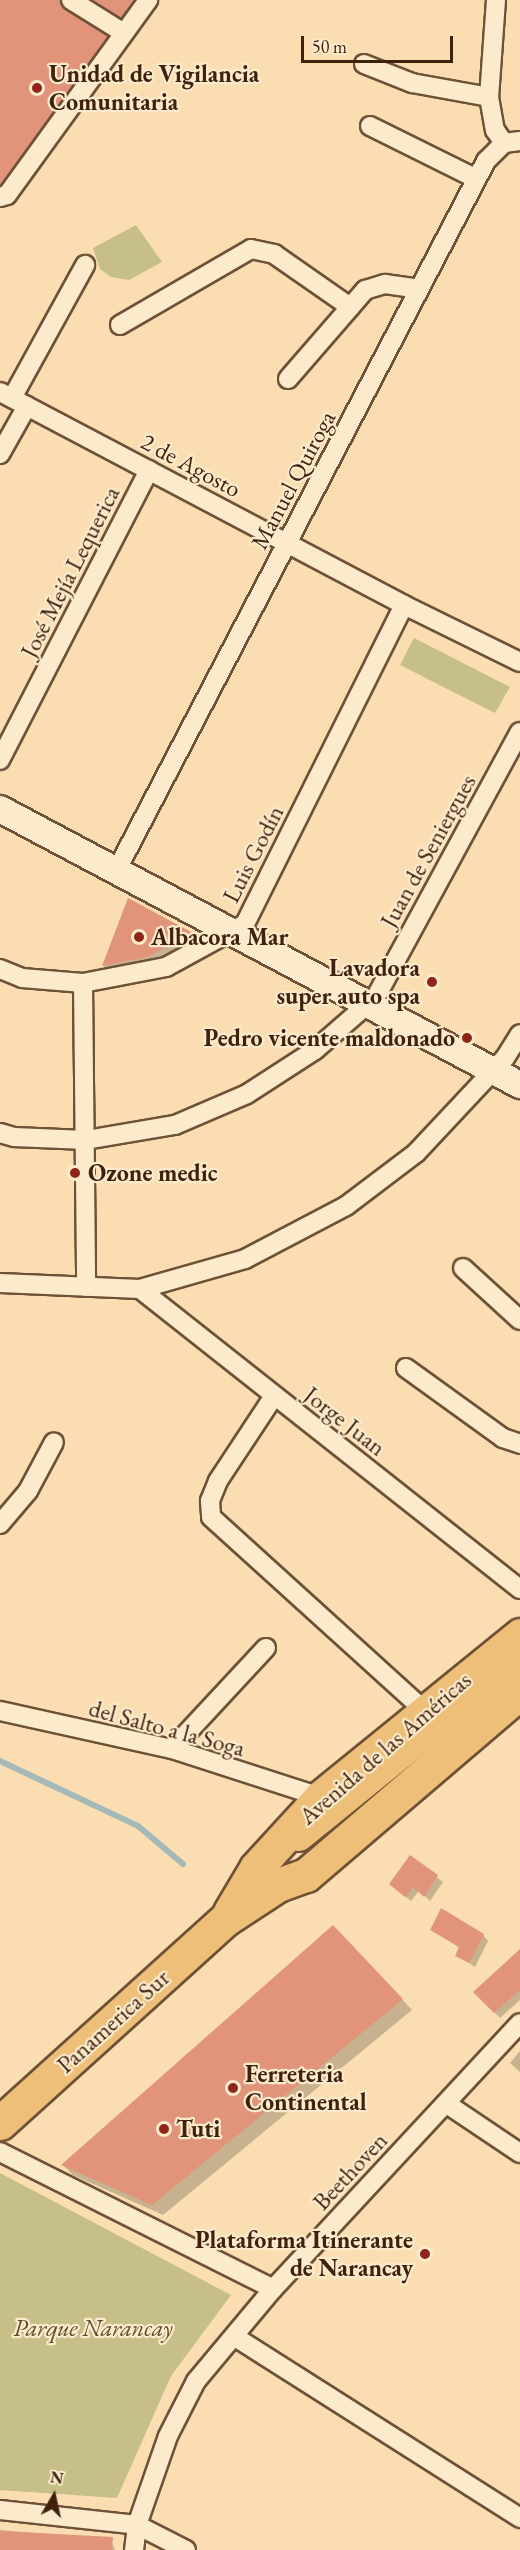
<!DOCTYPE html>
<meta charset="utf-8">
<style>
body{margin:0}
#map{position:relative;width:520px;height:2550px;overflow:hidden;background:#fadeb2;font-family:"EB Garamond",serif}
div>[style]{position:absolute}
.green>*{inset:0;background:#c6bf87}
.shadow>*{inset:0;background:#0003}
.stream>*{height:6px;margin:-3px;padding:0 3px;transform-origin:3px;border-radius:3px;background:#a4b9b8}
.building>*{inset:0;background:#e1947a}
.roads{filter:drop-shadow(2px 0 #6e5136) drop-shadow(-2px 0 #6e5136) drop-shadow(0 2px #6e5136) drop-shadow(0 -2px #6e5136)}
.street>*{height:18px;margin:-9px;padding:0 9px;transform-origin:9px;border-radius:9px;background:#fceacd}
.secondary>*{height:26px;margin:-13px;padding:0 13px;transform-origin:13px;border-radius:13px;background:#fceacd}
.primary>*{height:28px;margin:-14px;padding:0 14px;transform-origin:14px;border-radius:14px;background:#edbf79}
.highway>*{height:33px;margin:-16.5px;padding:0 16.5px;transform-origin:16.5px;border-radius:16.5px;background:#edbf79}
.dots>*{width:16px;height:16px;translate:-50% -50%;box-sizing:border-box;border:3px solid #fceacd;border-radius:50%}
span{translate:-50% -50%;white-space:nowrap;text-align:center;line-height:1.15;-webkit-text-stroke:4.5px #fceacd;paint-order:stroke}
.poi-label{font-size:24px;color:#40220c;font-weight:700}
.left{translate:0 -50%;text-align:left}
.right{translate:-100% -50%;text-align:right}
.street-label{font-size:24px;color:#40220c}
.park-label{font-size:24px;color:#62492b;font-style:italic}
.north{position:absolute;left:24px;top:2466px;width:60px;height:60px;-webkit-text-stroke:4px #fceacd;paint-order:stroke;rotate:9deg;font-size:16px;font-weight:700;line-height:24px;text-align:center;color:#40220c}
.north::after{content:'';display:block;margin:auto;width:21px;height:27px;background:#40220c;clip-path:polygon(50% 0,100% 100%,50% 72%,0 100%)}
.scale{position:absolute;left:301px;top:36px;width:152px;height:27px;box-sizing:border-box;border:3px solid #40220c;border-top:0;padding-left:8px;font-size:18px;line-height:21px;white-space:nowrap;color:#40220c;-webkit-text-stroke:4px #fceacd;paint-order:stroke}
</style>
<div id="map">
<div class="green">
<i style="clip-path:polygon(136px 225px,162px 262px,129px 280px,111px 277px,100px 269px,93px 248px)"></i>
<i style="clip-path:polygon(414px 638px,510px 687px,495px 713px,400px 665px)"></i>
<i style="clip-path:polygon(0 2173px,231px 2295px,171px 2376px,117px 2498px,0 2490px)"></i>
</div>
<div class="shadow">
<i style="clip-path:polygon(0 0,86px 0,72px 3px,71px 15px,117px 47px,0 195px)"></i>
<i style="clip-path:polygon(88px 0,153px 0,132px 27px)"></i>
<i style="clip-path:polygon(129px 901px,192px 934px,200px 941px,155px 964px,111px 974px,104px 966px)"></i>
<i style="clip-path:polygon(410px 1857px,443px 1882px,430px 1901px,419px 1891px,411px 1901px,396px 1889px)"></i>
<i style="clip-path:polygon(432px 1930px,483px 1935px,488px 1941px,475px 1967px,457px 1955px,460px 1948px)"></i>
<i style="clip-path:polygon(343px 1937px,412px 2010px,163px 2215px,73px 2175px,63px 2165px)"></i>
<i style="clip-path:polygon(520px 1951px,520px 2000px,500px 2018px,475px 1992px)"></i>
<i style="clip-path:polygon(520px 2051px,520px 2072px,510px 2063px)"></i>
<i style="clip-path:polygon(0 2530px,110px 2539px,115px 2550px,0 2550px)"></i>
</div>
<div class="stream">
<i style="left:0;top:1761px;width:153px;rotate:25.2deg"></i>
<i style="left:138px;top:1826px;width:59px;rotate:40.2deg"></i>
</div>
<div class="building">
<i style="clip-path:polygon(0 0,60px 0,65px 10px,108px 36px,0 185px)"></i>
<i style="clip-path:polygon(92px 0,134px 0,121px 18px)"></i>
<i style="clip-path:polygon(128px 898px,193px 933px,147px 957px,102px 966px)"></i>
<i style="clip-path:polygon(410px 1855px,438px 1875px,424px 1897px,413px 1887px,405px 1897px,389px 1884px)"></i>
<i style="clip-path:polygon(441px 1908px,484px 1934px,469px 1963px,455px 1956px,459px 1947px,430px 1930px)"></i>
<i style="clip-path:polygon(333px 1925px,403px 1999px,152px 2205px,61px 2165px)"></i>
<i style="clip-path:polygon(520px 1949px,520px 1990px,494px 2013px,473px 1992px)"></i>
<i style="clip-path:polygon(0 2531px,113px 2537px,112px 2550px,0 2550px)"></i>
</div>
<div class="roads">
<div class="street">
<i style="left:71px;top:0;width:62px;rotate:31.9deg"></i>
<i style="left:496px;top:0;width:97px;rotate:94.1deg"></i>
<i style="left:489px;top:97px;width:34px;rotate:80deg"></i>
<i style="left:495px;top:130px;width:16px;rotate:55deg"></i>
<i style="left:364px;top:64px;width:52px;rotate:21.6deg"></i>
<i style="left:412px;top:83px;width:78px;rotate:10.3deg"></i>
<i style="left:370px;top:126px;width:119px;rotate:26.4deg"></i>
<i style="left:0;top:197px;width:7px;rotate:-16deg"></i>
<i style="left:7px;top:195px;width:241px;rotate:-54.1deg"></i>
<i style="left:120px;top:325px;width:151px;rotate:-30.1deg"></i>
<i style="left:251px;top:249px;width:24px;rotate:12deg"></i>
<i style="left:274px;top:254px;width:93px;rotate:34.9deg"></i>
<i style="left:288px;top:379px;width:118px;rotate:-49.1deg"></i>
<i style="left:365px;top:290px;width:21px;rotate:-17deg"></i>
<i style="left:385px;top:284px;width:34px;rotate:8deg"></i>
<i style="left:0;top:392px;width:457px;rotate:27.8deg"></i>
<i style="left:404px;top:605px;width:129px;rotate:26.2deg"></i>
<i style="left:12px;top:398px;width:152px;rotate:-61.2deg"></i>
<i style="left:0;top:454px;width:55px;rotate:-60.6deg"></i>
<i style="left:0;top:760px;width:326px;rotate:-62.8deg"></i>
<i style="left:123px;top:858px;width:786px;rotate:-62.49deg"></i>
<i style="left:486px;top:161px;width:25px;rotate:-45deg"></i>
<i style="left:504px;top:143px;width:16px;rotate:-7deg"></i>
<i style="left:0;top:969px;width:24px;rotate:22deg"></i>
<i style="left:22px;top:978px;width:61px;rotate:4.7deg"></i>
<i style="left:83px;top:983px;width:85px;rotate:-10.9deg"></i>
<i style="left:166px;top:967px;width:90px;rotate:-28.6deg"></i>
<i style="left:245px;top:924px;width:356px;rotate:-63.5deg"></i>
<i style="left:83px;top:983px;width:304px;rotate:89.4deg"></i>
<i style="left:378px;top:993px;width:297px;rotate:-61.5deg"></i>
<i style="left:0;top:1133px;width:15px;rotate:16deg"></i>
<i style="left:14px;top:1137px;width:72px;rotate:2.4deg"></i>
<i style="left:86px;top:1140px;width:90px;rotate:-9.6deg"></i>
<i style="left:175px;top:1125px;width:78px;rotate:-23.3deg"></i>
<i style="left:247px;top:1094px;width:81px;rotate:-32.9deg"></i>
<i style="left:315px;top:1050px;width:70px;rotate:-41deg"></i>
<i style="left:463px;top:1268px;width:77px;rotate:42.4deg"></i>
<i style="left:0;top:1283px;width:140px;rotate:2.5deg"></i>
<i style="left:140px;top:1289px;width:109px;rotate:-15.9deg"></i>
<i style="left:245px;top:1259px;width:114px;rotate:-27.7deg"></i>
<i style="left:346px;top:1206px;width:88px;rotate:-37.1deg"></i>
<i style="left:416px;top:1153px;width:130px;rotate:-46.9deg"></i>
<i style="left:505px;top:1058px;width:28px;rotate:-58deg"></i>
<i style="left:140px;top:1289px;width:484px;rotate:38.3deg"></i>
<i style="left:406px;top:1368px;width:120px;rotate:35.8deg"></i>
<i style="left:503px;top:1438px;width:18px;rotate:19deg"></i>
<i style="left:274px;top:1396px;width:102px;rotate:123.4deg"></i>
<i style="left:218px;top:1481px;width:22px;rotate:112deg"></i>
<i style="left:210px;top:1501px;width:16px;rotate:86deg"></i>
<i style="left:211px;top:1517px;width:289px;rotate:42.2deg"></i>
<i style="left:0;top:1524px;width:43px;rotate:-49.7deg"></i>
<i style="left:28px;top:1491px;width:55px;rotate:-62deg"></i>
<i style="left:0;top:1711px;width:176px;rotate:12.5deg"></i>
<i style="left:172px;top:1749px;width:157px;rotate:17.9deg"></i>
<i style="left:172px;top:1749px;width:138px;rotate:-47.1deg"></i>
<i style="left:447px;top:2104px;width:88px;rotate:33.9deg"></i>
<i style="left:0;top:2152px;width:305px;rotate:26.6deg"></i>
<i style="left:235px;top:2337px;width:338px;rotate:32.4deg"></i>
<i style="left:0;top:2510px;width:138px;rotate:6.2deg"></i>
<i style="left:137px;top:2525px;width:55px;rotate:27deg"></i>
<i style="left:134px;top:2550px;width:25px;rotate:-83deg"></i>
<i style="left:137px;top:2525px;width:94px;rotate:-70.8deg"></i>
<i style="left:168px;top:2436px;width:62px;rotate:-63deg"></i>
<i style="left:196px;top:2381px;width:120px;rotate:-50.1deg"></i>
<i style="left:273px;top:2289px;width:363px;rotate:-47.1deg"></i>
</div>
<div class="secondary">
<i style="left:0;top:809px;width:589px;rotate:27.96deg"></i>
</div>
<div class="primary">
<i style="left:299px;top:1837px;width:284px;rotate:-39deg"></i>
</div>
<div class="highway">
<i style="left:230px;top:1912px;width:51px;rotate:-59.4deg"></i>
<i style="left:256px;top:1868px;width:96px;rotate:-47.5deg"></i>
<i style="left:321px;top:1797px;width:257px;rotate:-39.1deg"></i>
<i style="left:0;top:2123px;width:304px;rotate:-42.1deg"></i>
<i style="left:226px;top:1919px;width:62px;rotate:-33.2deg"></i>
<i style="left:278px;top:1885px;width:30px;rotate:-20deg"></i>
<i style="left:306px;top:1875px;width:282px;rotate:-40.5deg"></i>
</div>
</div>
<div class="dots">
<i style="left:37px;top:88px;background:#8f2418"></i>
<i style="left:139px;top:937px;background:#8f2418"></i>
<i style="left:432px;top:982px;background:#8f2418"></i>
<i style="left:467px;top:1038px;background:#8f2418"></i>
<i style="left:75px;top:1173px;background:#8f2418"></i>
<i style="left:233px;top:2088px;background:#8f2418"></i>
<i style="left:164px;top:2129px;background:#8f2418"></i>
<i style="left:425px;top:2254px;background:#8f2418"></i>
</div>
<div class="poi-label">
<span class="left" style="left:49px;top:88px">Unidad de Vigilancia<br>Comunitaria</span>
<span class="left" style="left:151px;top:937px">Albacora Mar</span>
<span class="right" style="left:420px;top:982px">Lavadora<br>super auto spa</span>
<span class="right" style="left:455px;top:1038px">Pedro vicente maldonado</span>
<span class="left" style="left:88px;top:1173px">Ozone medic</span>
<span class="left" style="left:245px;top:2088px">Ferreteria<br>Continental</span>
<span class="left" style="left:176px;top:2129px">Tuti</span>
<span class="right" style="left:413px;top:2254px">Plataforma Itinerante<br>de Narancay</span>
</div>
<div class="street-label">
<span style="left:191px;top:465px;rotate:28deg">2 de Agosto</span>
<span style="left:293px;top:480px;rotate:-62deg">Manuel Quiroga</span>
<span style="left:70px;top:572px;rotate:-63deg">José Mejía Lequerica</span>
<span style="left:428px;top:851px;rotate:-61deg">Juan de Seniergues</span>
<span style="left:253px;top:854px;rotate:-63deg">Luis Godín</span>
<span style="left:345px;top:1421px;rotate:38deg">Jorge Juan</span>
<span style="left:167px;top:1728px;rotate:15deg">del Salto a la Soga</span>
<span style="left:385px;top:1748px;rotate:-41deg">Avenida de las Américas</span>
<span style="left:113px;top:2021px;rotate:-42deg">Panamerica Sur</span>
<span style="left:350px;top:2171px;rotate:-47deg">Beethoven</span>
</div>
<div class="park-label">
<span style="left:93px;top:2328px">Parque Narancay</span>
</div>
<div class="north">N</div>
<div class="scale">50 m</div>
</div>
